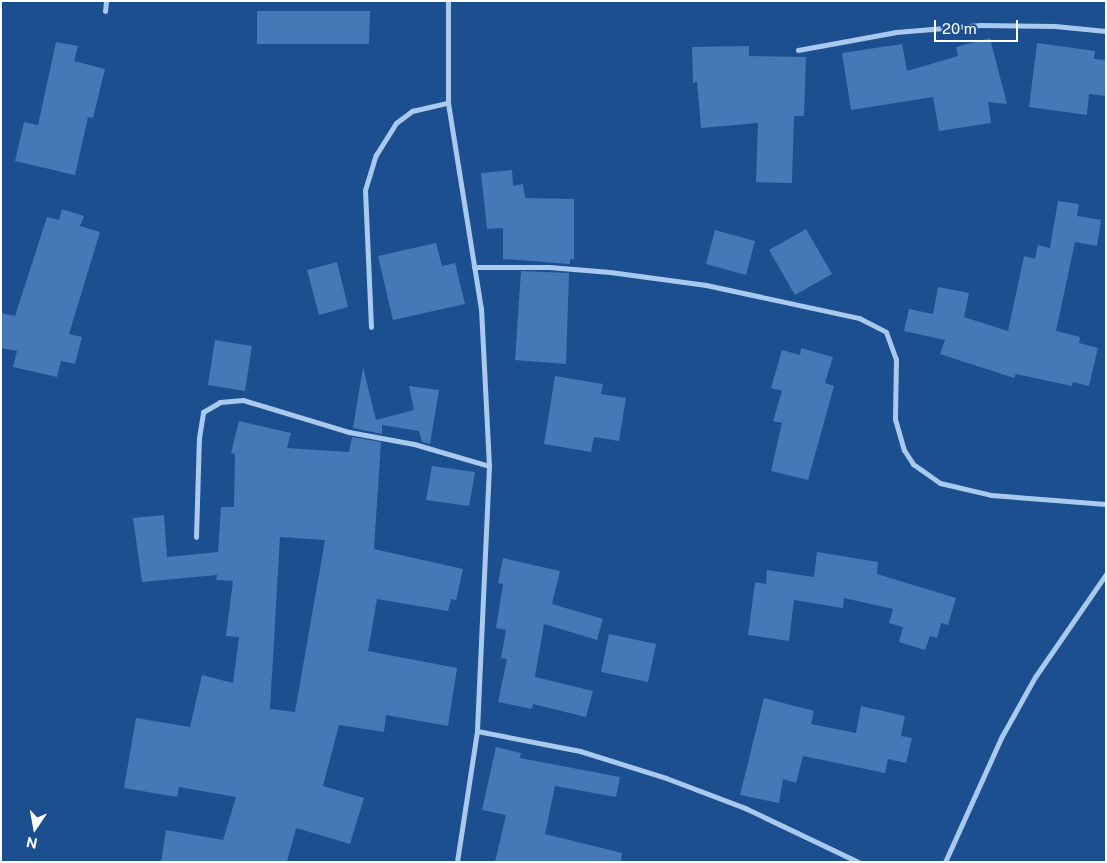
<!DOCTYPE html>
<style>
body{margin:0}
#map{position:relative;width:1107px;height:863px;overflow:hidden;background:#1b4f8f;font-family:"Public Sans",sans-serif}
div>[style]{position:absolute}
.building>*{inset:0;background:#4478b7}
.street>*{height:5px;margin:-2.5px;padding:0 2.5px;transform-origin:2.5px;border-radius:2.5px;background:#a9c9ee}
span{translate:-50% -50%;white-space:nowrap;text-align:center;line-height:1.15;-webkit-text-stroke:5px #1b4f8f;paint-order:stroke}
.frame{position:absolute;inset:0;border:2px solid #fff;pointer-events:none}
.north{position:absolute;left:10px;top:803px;width:50px;height:50px;-webkit-text-stroke:4px #1b4f8f;paint-order:stroke;rotate:192deg;font-size:14px;font-weight:700;line-height:20px;text-align:center;color:#fff}
.north::after{content:'';display:block;margin:auto;width:18px;height:22px;background:#fff;clip-path:polygon(50% 0,100% 100%,50% 72%,0 100%)}
.scale{position:absolute;left:934px;top:20px;width:84px;height:22px;box-sizing:border-box;border:2px solid #fff;border-top:0;padding-left:6px;font-size:15px;line-height:18px;white-space:nowrap;color:#fff;-webkit-text-stroke:4px #1b4f8f;paint-order:stroke}
</style>
<div id="map">
<div class="building">
<i style="clip-path:polygon(257px 11px,370px 11px,369px 44px,257px 44px)"></i>
<i style="clip-path:polygon(990px 38px,1007px 104px,988px 102px,991px 123px,939px 131px,933px 97px,851px 110px,842px 53px,902px 44px,907px 71px,958px 56px,956px 47px)"></i>
<i style="clip-path:polygon(56px 42px,78px 46px,74px 61px,105px 69px,93px 118px,88px 117px,75px 175px,15px 161px,24px 122px,38px 125px)"></i>
<i style="clip-path:polygon(1037px 43px,1095px 51px,1094px 59px,1106px 60px,1106px 96px,1089px 94px,1087px 115px,1029px 107px)"></i>
<i style="clip-path:polygon(749px 46px,749px 56px,806px 57px,804px 116px,794px 116px,792px 183px,756px 182px,758px 123px,701px 128px,697px 82px,693px 83px,692px 47px)"></i>
<i style="clip-path:polygon(512px 170px,513px 186px,523px 184px,525px 198px,574px 199px,574px 259px,570px 259px,570px 264px,503px 259px,503px 228px,487px 229px,481px 173px)"></i>
<i style="clip-path:polygon(1058px 201px,1079px 204px,1077px 216px,1101px 220px,1097px 246px,1075px 242px,1056px 331px,1080px 337px,1079px 343px,1098px 348px,1089px 386px,1073px 382px,1072px 386px,1016px 374px,1014px 378px,940px 354px,945px 340px,904px 331px,909px 309px,933px 314px,938px 287px,969px 293px,964px 317px,1008px 331px,1024px 256px,1035px 259px,1038px 245px,1050px 248px)"></i>
<i style="clip-path:polygon(62px 209px,84px 216px,80px 226px,100px 232px,69px 334px,82px 337px,75px 364px,61px 361px,57px 377px,13px 367px,17px 351px,1px 348px,1px 313px,15px 316px,47px 217px,59px 220px)"></i>
<i style="clip-path:polygon(806px 229px,832px 274px,795px 295px,769px 250px)"></i>
<i style="clip-path:polygon(715px 230px,755px 241px,746px 275px,706px 264px)"></i>
<i style="clip-path:polygon(436px 243px,442px 266px,455px 263px,465px 304px,393px 320px,378px 256px)"></i>
<i style="clip-path:polygon(337px 262px,348px 307px,319px 315px,307px 270px)"></i>
<i style="clip-path:polygon(521px 271px,569px 273px,566px 364px,515px 360px)"></i>
<i style="clip-path:polygon(215px 340px,252px 346px,245px 391px,208px 385px)"></i>
<i style="clip-path:polygon(801px 348px,833px 357px,825px 383px,834px 386px,808px 480px,771px 471px,782px 423px,773px 421px,782px 391px,771px 388px,782px 350px,800px 355px)"></i>
<i style="clip-path:polygon(363px 367px,376px 420px,414px 410px,409px 386px,439px 390px,430px 444px,422px 442px,419px 431px,382px 425px,382px 434px,353px 428px)"></i>
<i style="clip-path:polygon(555px 376px,603px 384px,601px 394px,626px 398px,619px 441px,594px 437px,591px 452px,544px 444px)"></i>
<i style="clip-path:polygon(evenodd,239px 421px,291px 433px,287px 448px,349px 452px,352px 437px,381px 442px,374px 549px,463px 569px,456px 600px,451px 599px,448px 611px,377px 599px,368px 651px,457px 668px,448px 726px,386px 715px,384px 732px,339px 725px,323px 786px,364px 798px,350px 844px,296px 828px,287px 862px,161px 862px,166px 830px,223px 840px,236px 797px,179px 787px,177px 797px,124px 788px,136px 718px,190px 727px,202px 675px,233px 683px,239px 637px,226px 636px,233px 581px,216px 580px,217px 575px,142px 582px,133px 518px,164px 515px,167px 557px,218px 552px,221px 507px,234px 507px,235px 454px,231px 453px,239px 421px,280px 537px,325px 540px,295px 712px,270px 709px,280px 537px)"></i>
<i style="clip-path:polygon(432px 466px,475px 472px,469px 506px,426px 500px)"></i>
<i style="clip-path:polygon(817px 552px,878px 562px,877px 574px,956px 598px,948px 625px,941px 623px,937px 638px,930px 636px,925px 650px,899px 642px,903px 627px,889px 623px,893px 609px,844px 598px,843px 608px,794px 600px,789px 641px,748px 635px,755px 582px,766px 584px,767px 570px,814px 577px)"></i>
<i style="clip-path:polygon(503px 558px,560px 571px,552px 604px,603px 619px,597px 640px,544px 624px,535px 677px,593px 691px,586px 717px,533px 704px,532px 709px,498px 702px,507px 659px,501px 658px,506px 630px,496px 628px,503px 584px,498px 583px)"></i>
<i style="clip-path:polygon(609px 634px,656px 644px,648px 682px,601px 672px)"></i>
<i style="clip-path:polygon(764px 698px,814px 711px,811px 724px,856px 733px,861px 706px,905px 716px,901px 736px,912px 738px,906px 763px,888px 759px,885px 773px,803px 756px,796px 783px,783px 779px,779px 803px,740px 795px)"></i>
<i style="clip-path:polygon(496px 747px,521px 753px,520px 758px,620px 777px,616px 797px,555px 786px,545px 834px,622px 853px,621px 862px,495px 862px,506px 815px,482px 810px)"></i>
</div>
<div class="street">
<i style="left:448px;top:1px;width:102px;rotate:90deg"></i>
<i style="left:448px;top:103px;width:208px;rotate:80.9deg"></i>
<i style="left:481px;top:308px;width:158px;rotate:87.1deg"></i>
<i style="left:489px;top:466px;width:265px;rotate:92.6deg"></i>
<i style="left:477px;top:731px;width:133px;rotate:98.7deg"></i>
<i style="left:105px;top:11px;width:10px;rotate:-84deg"></i>
<i style="left:798px;top:50px;width:100px;rotate:-10.4deg"></i>
<i style="left:896px;top:32px;width:85px;rotate:-4.7deg"></i>
<i style="left:981px;top:25px;width:74px;rotate:0.8deg"></i>
<i style="left:1055px;top:26px;width:51px;rotate:5.6deg"></i>
<i style="left:474px;top:267px;width:75px"></i>
<i style="left:549px;top:267px;width:61px;rotate:4.7deg"></i>
<i style="left:610px;top:272px;width:97px;rotate:7.7deg"></i>
<i style="left:706px;top:285px;width:157px;rotate:12.2deg"></i>
<i style="left:859px;top:318px;width:30px;rotate:27deg"></i>
<i style="left:886px;top:332px;width:29px;rotate:70deg"></i>
<i style="left:896px;top:359px;width:60px;rotate:91deg"></i>
<i style="left:895px;top:419px;width:32px;rotate:74deg"></i>
<i style="left:904px;top:450px;width:17px;rotate:57deg"></i>
<i style="left:913px;top:464px;width:33px;rotate:35deg"></i>
<i style="left:940px;top:483px;width:52px;rotate:13.2deg"></i>
<i style="left:991px;top:495px;width:115px;rotate:4.5deg"></i>
<i style="left:371px;top:327px;width:137px;rotate:-92.5deg"></i>
<i style="left:365px;top:190px;width:37px;rotate:-73deg"></i>
<i style="left:376px;top:155px;width:38px;rotate:-58deg"></i>
<i style="left:396px;top:123px;width:20px;rotate:-37deg"></i>
<i style="left:412px;top:111px;width:37px;rotate:-13deg"></i>
<i style="left:196px;top:537px;width:99px;rotate:-88.3deg"></i>
<i style="left:199px;top:438px;width:26px;rotate:-81deg"></i>
<i style="left:203px;top:412px;width:20px;rotate:-30deg"></i>
<i style="left:220px;top:402px;width:23px;rotate:-5deg"></i>
<i style="left:243px;top:400px;width:111px;rotate:16.8deg"></i>
<i style="left:349px;top:432px;width:66px;rotate:10.5deg"></i>
<i style="left:414px;top:444px;width:78px;rotate:16.3deg"></i>
<i style="left:477px;top:731px;width:105px;rotate:11deg"></i>
<i style="left:580px;top:751px;width:90px;rotate:17.4deg"></i>
<i style="left:666px;top:778px;width:85px;rotate:20.8deg"></i>
<i style="left:745px;top:808px;width:125px;rotate:25.5deg"></i>
<i style="left:945px;top:862px;width:138px;rotate:-65.7deg"></i>
<i style="left:1002px;top:736px;width:68px;rotate:-60.8deg"></i>
<i style="left:1035px;top:677px;width:125px;rotate:-55.4deg"></i>
</div>
<div class="frame"></div>
<div class="north">N</div>
<div class="scale">20 m</div>
</div>
